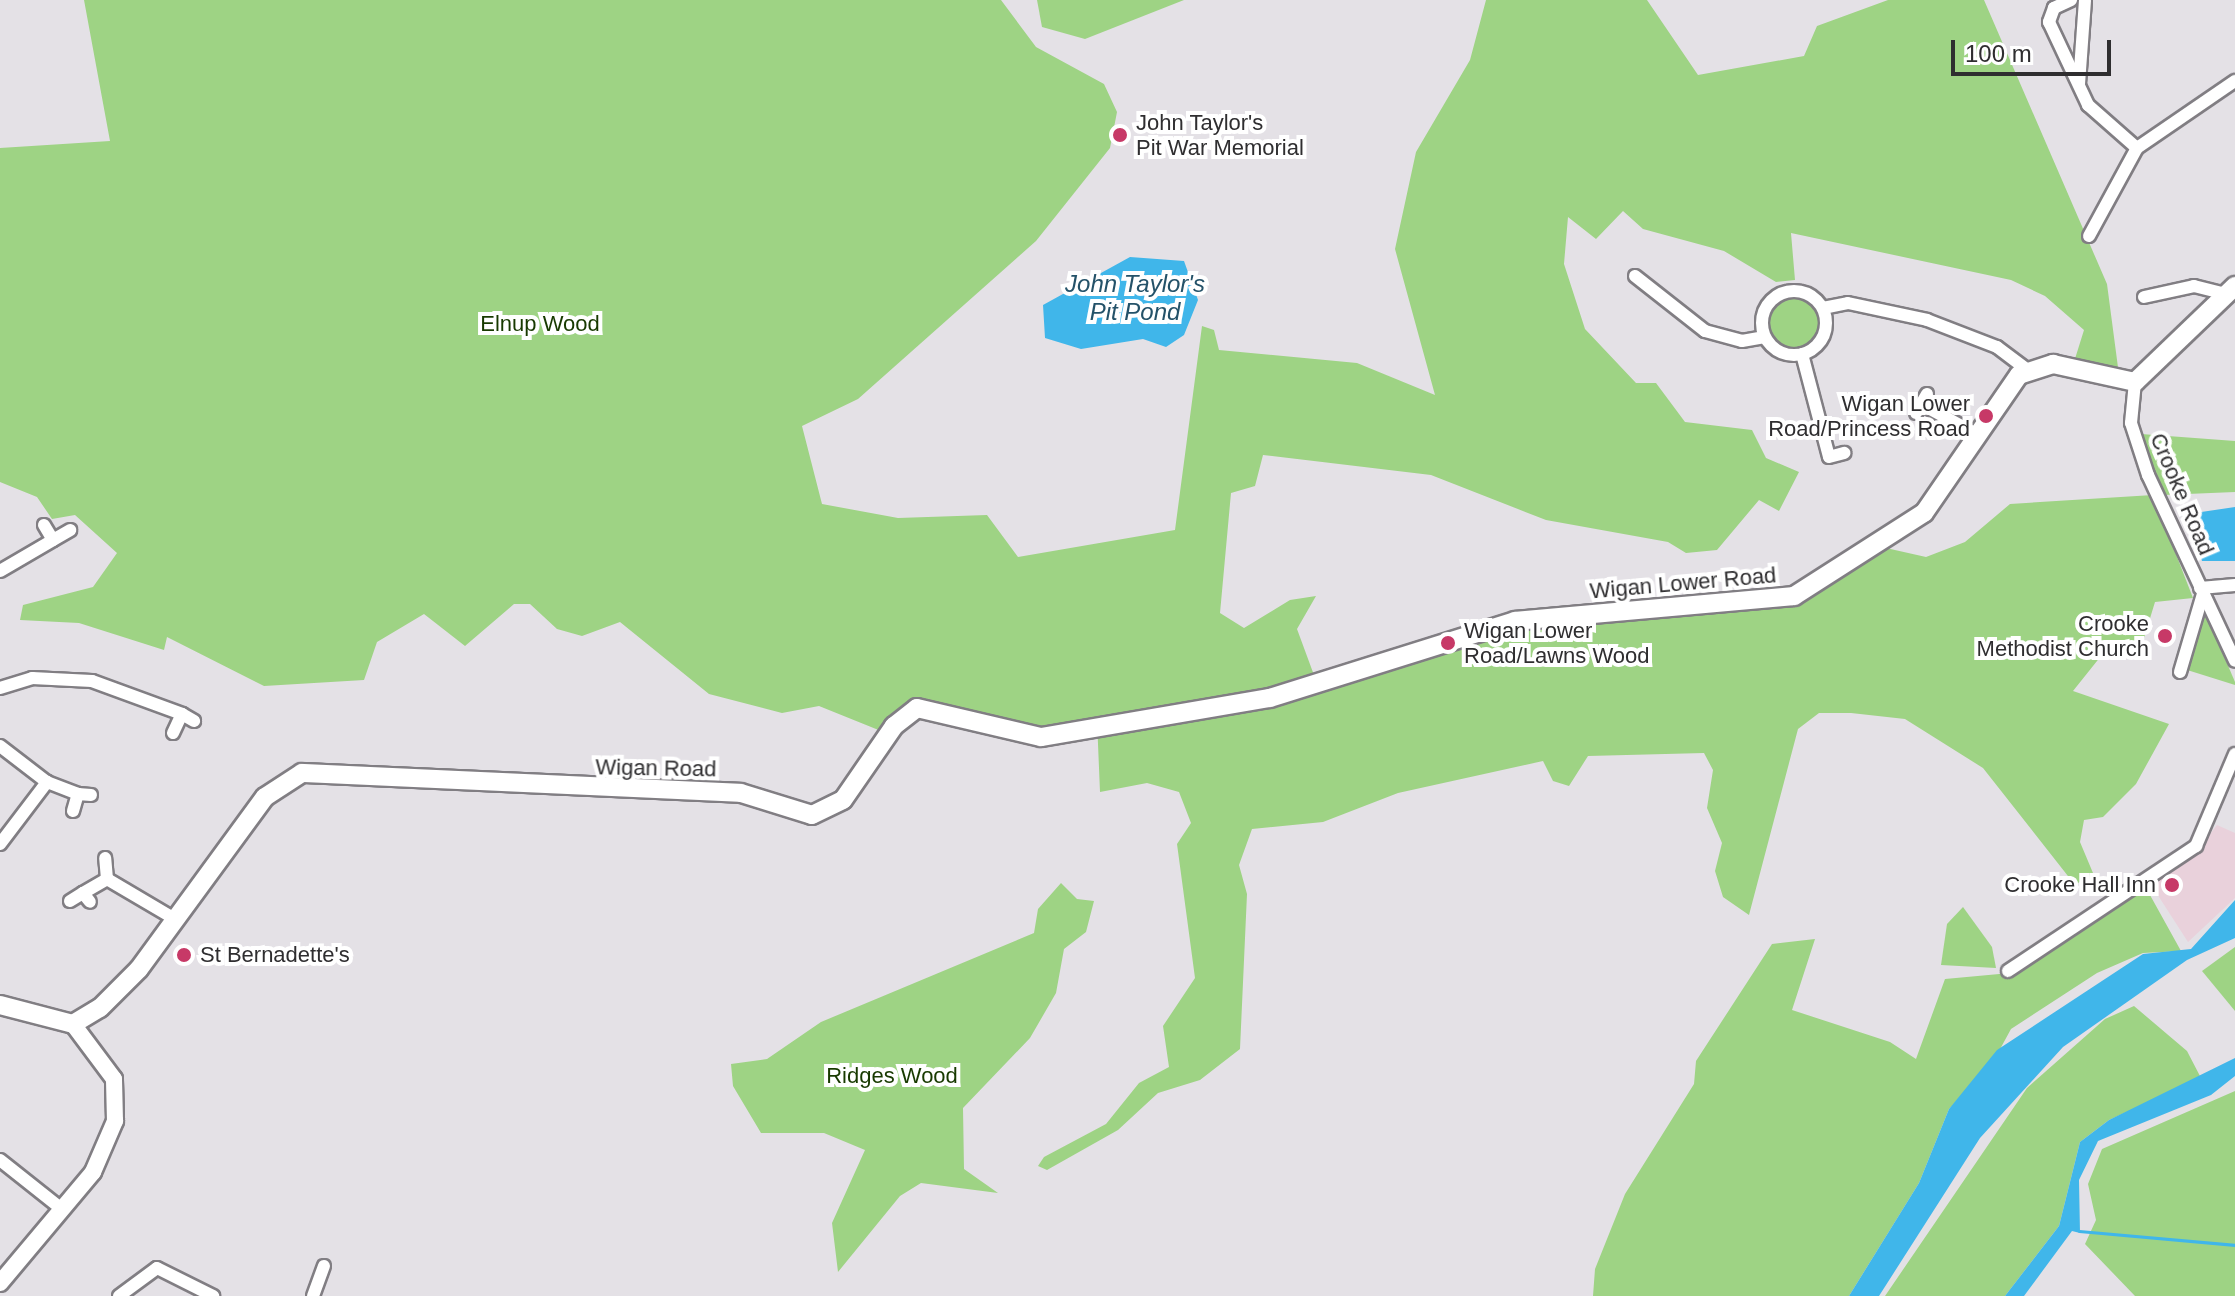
<!DOCTYPE html>
<style>
body{margin:0}
#map{position:relative;width:2235px;height:1296px;overflow:hidden;background:#e4e1e6;font-family:Arial,sans-serif}
div>[style]{position:absolute}
.commercial>*{inset:0;background:#e9d1db}
.green>*{inset:0;background:#9ed384}
.round{border-radius:50%}
.water>*{inset:0;background:#40b6ea}
.stream>*{height:3px;margin:-1.5px;padding:0 1.5px;transform-origin:1.5px;border-radius:1.5px;background:#40b6ea}
.roads{filter:drop-shadow(2px 0 #817e83) drop-shadow(-2px 0 #817e83) drop-shadow(0 2px #817e83) drop-shadow(0 -2px #817e83)}
.minor>*{height:12px;margin:-6px;padding:0 6px;transform-origin:6px;border-radius:6px;background:#fff}
.minor>.ring{margin:-6px;padding:0;box-sizing:content-box;background:none;border:12px solid #fff;border-radius:50%}
.tertiary>*{height:16px;margin:-8px;padding:0 8px;transform-origin:8px;border-radius:8px;background:#fff}
.secondary>*{height:18px;margin:-9px;padding:0 9px;transform-origin:9px;border-radius:9px;background:#fff}
.dots>*{width:22px;height:22px;translate:-50% -50%;box-sizing:border-box;border:4px solid #fff;border-radius:50%}
span{translate:-50% -50%;white-space:nowrap;text-align:center;line-height:1.15;-webkit-text-stroke:8px #fff;paint-order:stroke}
.poi-label{font-size:22px;color:#2f2e30}
.left{translate:0 -50%;text-align:left}
.right{translate:-100% -50%;text-align:right}
.park-label{font-size:22px;color:#183a00}
.street-label{font-size:22px;color:#2f2e30}
.water-label{font-size:24px;color:#245269;font-style:italic}
.scale{position:absolute;left:1951px;top:40px;width:160px;height:36px;box-sizing:border-box;border:4px solid #2f2e30;border-top:0;padding-left:10px;font-size:24px;line-height:28px;white-space:nowrap;color:#2f2e30;-webkit-text-stroke:6px #fff;paint-order:stroke}
</style>
<div id="map">
<div class="commercial">
<i style="clip-path:polygon(2217px 825px,2235px 833px,2235px 898px,2188px 942px,2150px 883px,2195px 853px)"></i>
</div>
<div class="green">
<i style="clip-path:polygon(84px 0,1001px 0,1036px 47px,1104px 84px,1117px 112px,1110px 148px,1036px 241px,858px 399px,802px 426px,822px 504px,898px 518px,987px 515px,1018px 557px,1175px 530px,1202px 326px,1214px 330px,1219px 350px,1357px 363px,1435px 395px,1395px 249px,1416px 152px,1470px 60px,1486px 0,1647px 0,1698px 75px,1804px 56px,1817px 26px,1888px 0,1984px 0,2107px 284px,2119px 375px,2074px 362px,2084px 330px,2045px 296px,2011px 280px,1791px 233px,1795px 280px,1776px 282px,1724px 251px,1643px 229px,1623px 211px,1596px 239px,1568px 217px,1564px 264px,1585px 329px,1636px 383px,1656px 383px,1685px 422px,1752px 430px,1766px 458px,1799px 472px,1779px 511px,1759px 500px,1717px 550px,1686px 553px,1668px 542px,1546px 520px,1431px 475px,1263px 455px,1255px 486px,1231px 493px,1220px 613px,1244px 628px,1290px 600px,1316px 596px,1297px 629px,1318px 686px,1489px 630px,1796px 600px,1886px 548px,1926px 557px,1965px 542px,2010px 504px,2153px 495px,2193px 598px,2155px 602px,2140px 651px,2103px 640px,2105px 651px,2073px 691px,2169px 724px,2136px 784px,2103px 817px,2084px 820px,2080px 842px,2093px 873px,2075px 885px,1983px 768px,1905px 719px,1851px 713px,1819px 713px,1798px 729px,1749px 915px,1723px 897px,1715px 871px,1722px 843px,1707px 808px,1713px 770px,1704px 753px,1588px 756px,1569px 786px,1553px 781px,1543px 761px,1398px 793px,1323px 822px,1252px 829px,1239px 865px,1247px 894px,1240px 1049px,1200px 1080px,1158px 1093px,1118px 1130px,1047px 1170px,1038px 1166px,1044px 1157px,1106px 1124px,1139px 1083px,1169px 1067px,1163px 1026px,1195px 978px,1177px 844px,1191px 823px,1179px 792px,1147px 783px,1100px 792px,1097px 720px,1009px 732px,917px 699px,881px 731px,819px 706px,782px 713px,709px 694px,620px 622px,582px 636px,557px 629px,530px 604px,514px 604px,465px 646px,424px 614px,377px 642px,364px 680px,264px 686px,167px 637px,164px 650px,79px 623px,20px 620px,23px 605px,93px 587px,117px 553px,75px 515px,52px 519px,37px 497px,0 482px,0 148px,110px 141px)"></i>
<i style="clip-path:polygon(1037px 0,1184px 0,1085px 39px,1042px 27px)"></i>
<i class="round" style="left:1765px;top:296px;width:54px;height:54px"></i>
<i style="clip-path:polygon(2141px 434px,2235px 441px,2235px 492px,2163px 495px)"></i>
<i style="clip-path:polygon(2203px 607px,2235px 682px,2235px 685px,2184px 669px)"></i>
<i style="clip-path:polygon(1061px 883px,1077px 899px,1094px 901px,1086px 932px,1064px 949px,1056px 993px,1030px 1038px,963px 1108px,964px 1169px,998px 1193px,921px 1183px,900px 1196px,838px 1272px,832px 1223px,865px 1150px,824px 1133px,761px 1133px,733px 1086px,731px 1064px,767px 1059px,821px 1022px,1034px 933px,1038px 909px)"></i>
<i style="clip-path:polygon(2145px 886px,2181px 951px,2143px 953px,2097px 973px,2011px 1029px,1993px 1062px,1949px 1109px,1919px 1183px,1849px 1296px,1593px 1296px,1595px 1269px,1625px 1194px,1694px 1084px,1696px 1061px,1772px 944px,1815px 939px,1792px 1010px,1890px 1042px,1916px 1059px,1945px 979px,2021px 972px)"></i>
<i style="clip-path:polygon(1963px 907px,1992px 947px,1996px 968px,1941px 965px,1947px 924px)"></i>
<i style="clip-path:polygon(2235px 947px,2235px 1011px,2202px 971px)"></i>
<i style="clip-path:polygon(2134px 1006px,2187px 1051px,2201px 1078px,2109px 1120px,2080px 1142px,2059px 1226px,2005px 1296px,1885px 1296px,2027px 1088px,2105px 1019px)"></i>
<i style="clip-path:polygon(2235px 1091px,2235px 1296px,2135px 1296px,2085px 1244px,2096px 1220px,2088px 1184px,2102px 1149px)"></i>
</div>
<div class="water">
<i style="clip-path:polygon(1130px 257px,1184px 261px,1198px 300px,1184px 335px,1166px 347px,1143px 339px,1081px 349px,1045px 338px,1043px 305px)"></i>
<i style="clip-path:polygon(2235px 507px,2235px 561px,2202px 561px,2191px 522px,2181px 515px)"></i>
<i style="clip-path:polygon(2235px 900px,2235px 938px,2187px 960px,2063px 1047px,1980px 1138px,1879px 1296px,1849px 1296px,1919px 1183px,1949px 1109px,1997px 1050px,2143px 954px,2191px 949px)"></i>
<i style="clip-path:polygon(2235px 1058px,2235px 1076px,2211px 1095px,2098px 1141px,2079px 1180px,2080px 1233px,2072px 1231px,2024px 1296px,2005px 1296px,2059px 1226px,2080px 1142px,2109px 1120px)"></i>
</div>
<div class="stream">
<i style="left:2079px;top:1231px;width:157px;rotate:5.1deg"></i>
</div>
<div class="roads">
<div class="minor">
<i style="left:2071px;top:0;width:19px;rotate:155deg"></i>
<i style="left:2054px;top:8px;width:15px;rotate:110deg"></i>
<i style="left:2049px;top:22px;width:92px;rotate:64.8deg"></i>
<i style="left:2088px;top:105px;width:65px;rotate:41.3deg"></i>
<i style="left:2079px;top:84px;width:84px;rotate:-85.9deg"></i>
<i style="left:2089px;top:236px;width:100px;rotate:-61.4deg"></i>
<i style="left:2137px;top:148px;width:119px;rotate:-34.4deg"></i>
<i style="left:1635px;top:276px;width:89px;rotate:38.2deg"></i>
<i style="left:1705px;top:331px;width:38px;rotate:15deg"></i>
<i style="left:1742px;top:341px;width:23px;rotate:-10deg"></i>
<i class="ring" style="left:1762px;top:291px;width:52px;height:52px"></i>
<i style="left:2144px;top:297px;width:51px;rotate:-12.4deg"></i>
<i style="left:2194px;top:286px;width:36px;rotate:14deg"></i>
<i style="left:1823px;top:308px;width:25px;rotate:-11deg"></i>
<i style="left:1848px;top:303px;width:81px;rotate:12.1deg"></i>
<i style="left:1927px;top:320px;width:75px;rotate:21.1deg"></i>
<i style="left:1997px;top:347px;width:38px;rotate:37deg"></i>
<i style="left:1802px;top:354px;width:106px;rotate:75.3deg"></i>
<i style="left:1829px;top:457px;width:16px;rotate:-15deg"></i>
<i style="left:2135px;top:382px;width:41px;rotate:95.6deg"></i>
<i style="left:2131px;top:423px;width:55px;rotate:71.9deg"></i>
<i style="left:2148px;top:475px;width:205px;rotate:64.9deg"></i>
<i style="left:1921px;top:404px;width:67px;rotate:28.5deg"></i>
<i style="left:1916px;top:413px;width:22px;rotate:-60deg"></i>
<i style="left:44px;top:525px;width:17px;rotate:59deg"></i>
<i style="left:53px;top:540px;width:20px;rotate:-30deg"></i>
<i style="left:0;top:571px;width:61px;rotate:-30.3deg"></i>
<i style="left:2200px;top:588px;width:35px;rotate:-5deg"></i>
<i style="left:2180px;top:672px;width:81px;rotate:-73.6deg"></i>
<i style="left:0;top:688px;width:34px;rotate:-17deg"></i>
<i style="left:32px;top:678px;width:60px;rotate:2.9deg"></i>
<i style="left:92px;top:681px;width:96px;rotate:20.1deg"></i>
<i style="left:173px;top:733px;width:21px;rotate:-65deg"></i>
<i style="left:182px;top:714px;width:14px;rotate:30deg"></i>
<i style="left:0;top:746px;width:59px;rotate:37.5deg"></i>
<i style="left:47px;top:782px;width:33px;rotate:21deg"></i>
<i style="left:73px;top:811px;width:18px;rotate:-74deg"></i>
<i style="left:78px;top:794px;width:13px;rotate:4deg"></i>
<i style="left:0;top:844px;width:78px;rotate:-52.8deg"></i>
<i style="left:107px;top:879px;width:79px;rotate:30.5deg"></i>
<i style="left:83px;top:893px;width:28px;rotate:-30deg"></i>
<i style="left:107px;top:879px;width:21px;rotate:-95deg"></i>
<i style="left:70px;top:901px;width:15px;rotate:-32deg"></i>
<i style="left:83px;top:893px;width:11px;rotate:52deg"></i>
<i style="left:2008px;top:971px;width:226px;rotate:-33.6deg"></i>
<i style="left:2196px;top:846px;width:100px;rotate:-67deg"></i>
<i style="left:0;top:1160px;width:80px;rotate:38.4deg"></i>
<i style="left:119px;top:1296px;width:47px;rotate:-36.4deg"></i>
<i style="left:157px;top:1268px;width:63px;rotate:26.6deg"></i>
<i style="left:313px;top:1296px;width:32px;rotate:-70deg"></i>
</div>
<div class="tertiary">
<i style="left:0;top:1283px;width:145px;rotate:-50deg"></i>
<i style="left:93px;top:1172px;width:56px;rotate:-66.7deg"></i>
<i style="left:115px;top:1121px;width:42px;rotate:-91.4deg"></i>
<i style="left:114px;top:1079px;width:69px;rotate:-126.7deg"></i>
</div>
<div class="secondary">
<i style="left:0;top:1005px;width:75px;rotate:14.6deg"></i>
<i style="left:73px;top:1024px;width:31px;rotate:-31deg"></i>
<i style="left:100px;top:1008px;width:55px;rotate:-45deg"></i>
<i style="left:139px;top:969px;width:213px;rotate:-53.8deg"></i>
<i style="left:265px;top:797px;width:44px;rotate:-33deg"></i>
<i style="left:302px;top:773px;width:439px;rotate:2.6deg"></i>
<i style="left:741px;top:793px;width:74px;rotate:17.2deg"></i>
<i style="left:812px;top:815px;width:34px;rotate:-26deg"></i>
<i style="left:843px;top:800px;width:90px;rotate:-55.4deg"></i>
<i style="left:894px;top:726px;width:29px;rotate:-38deg"></i>
<i style="left:917px;top:708px;width:127px;rotate:13.2deg"></i>
<i style="left:1041px;top:737px;width:232px;rotate:-9.7deg"></i>
<i style="left:1270px;top:698px;width:257px;rotate:-17.4deg"></i>
<i style="left:1515px;top:621px;width:280px;rotate:-5.1deg"></i>
<i style="left:1794px;top:596px;width:154px;rotate:-32.6deg"></i>
<i style="left:1924px;top:513px;width:168px;rotate:-55.5deg"></i>
<i style="left:2019px;top:375px;width:36px;rotate:-18deg"></i>
<i style="left:2053px;top:364px;width:84px;rotate:12.4deg"></i>
<i style="left:2135px;top:382px;width:139px;rotate:-43.8deg"></i>
</div>
</div>
<div class="dots">
<i style="left:1120px;top:135px;background:#c73967"></i>
<i style="left:1986px;top:416px;background:#c73967"></i>
<i style="left:2165px;top:636px;background:#c73967"></i>
<i style="left:1448px;top:643px;background:#c73967"></i>
<i style="left:2172px;top:885px;background:#c73967"></i>
<i style="left:184px;top:955px;background:#c73967"></i>
</div>
<div class="poi-label">
<span class="left" style="left:1136px;top:135px">John Taylor's<br>Pit War Memorial</span>
<span class="right" style="left:1970px;top:416px">Wigan Lower<br>Road/Princess Road</span>
<span class="right" style="left:2149px;top:636px">Crooke<br>Methodist Church</span>
<span class="left" style="left:1464px;top:643px">Wigan Lower<br>Road/Lawns Wood</span>
<span class="right" style="left:2156px;top:885px">Crooke Hall Inn</span>
<span class="left" style="left:200px;top:955px">St Bernadette's</span>
</div>
<div class="park-label">
<span style="left:540px;top:324px">Elnup Wood</span>
<span style="left:892px;top:1076px">Ridges Wood</span>
</div>
<div class="street-label">
<span style="left:2182px;top:494px;rotate:67deg">Crooke Road</span>
<span style="left:1683px;top:583px;rotate:-5deg">Wigan Lower Road</span>
<span style="left:656px;top:768px;rotate:1deg">Wigan Road</span>
</div>
<div class="water-label">
<span style="left:1135px;top:298px">John Taylor's<br>Pit Pond</span>
</div>
<div class="scale">100 m</div>
</div>
